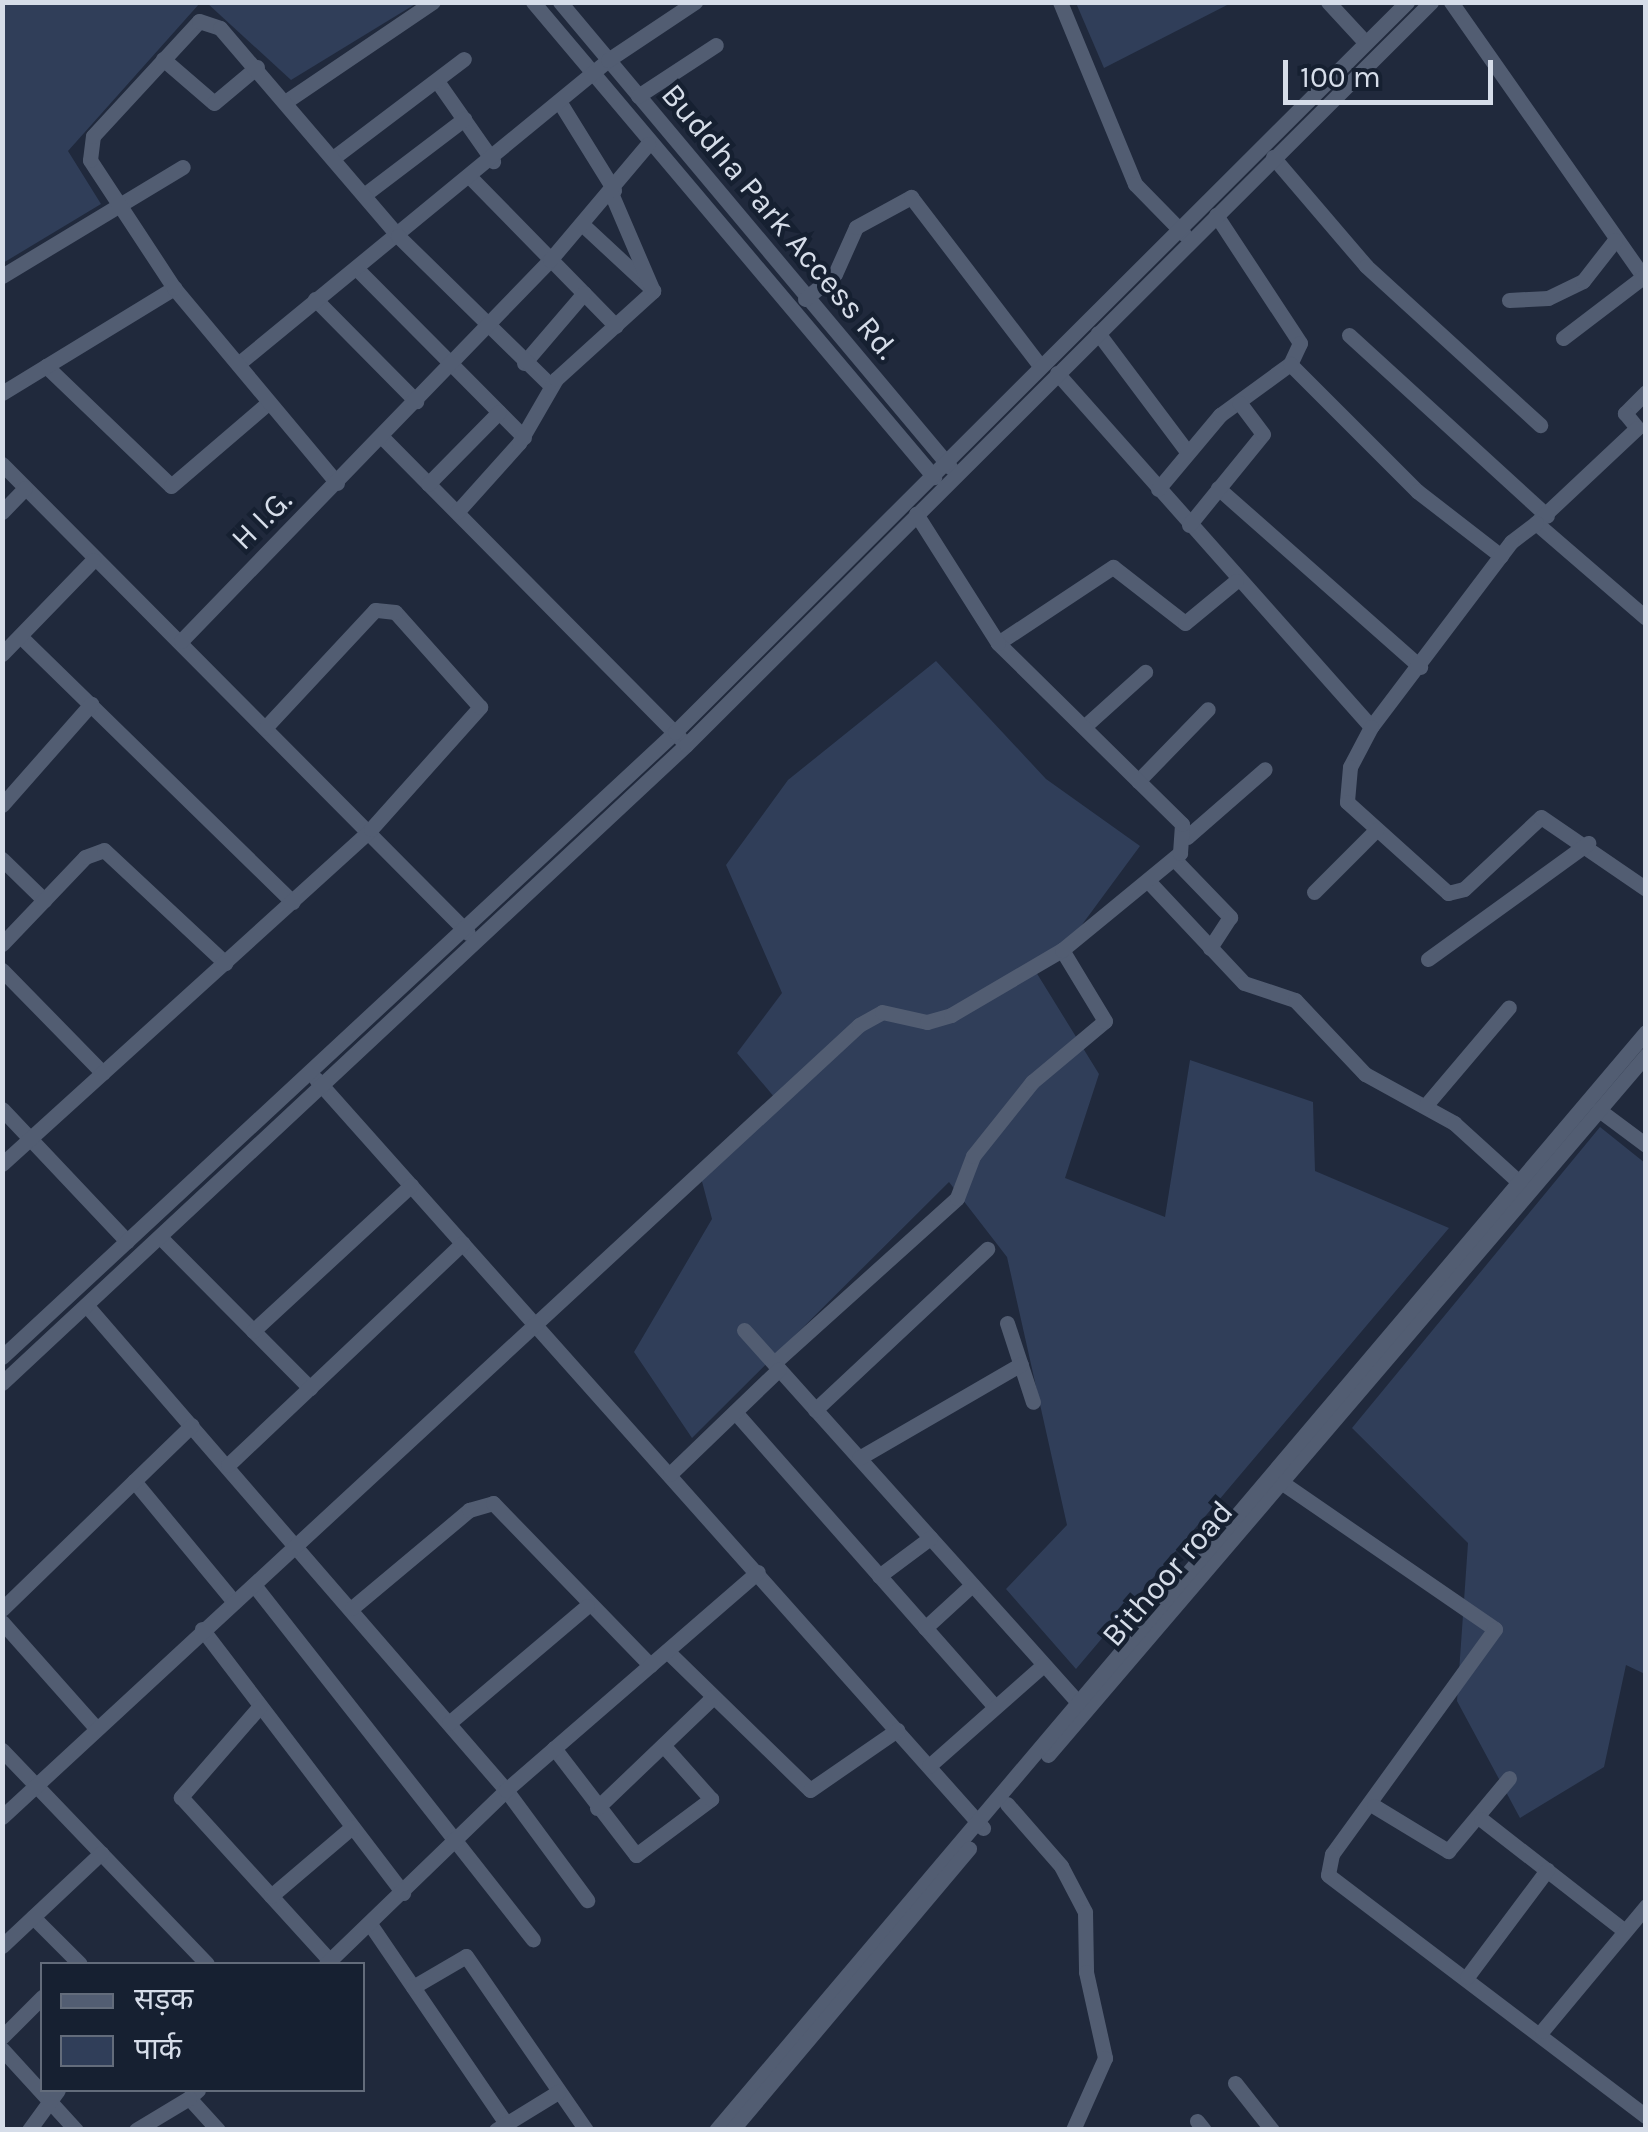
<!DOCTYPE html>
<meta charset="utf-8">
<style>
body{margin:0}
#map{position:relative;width:1648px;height:2132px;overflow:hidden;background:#20293c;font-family:Karla,"Noto Sans Devanagari",sans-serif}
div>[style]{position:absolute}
.green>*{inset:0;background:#303e59}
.minor>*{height:15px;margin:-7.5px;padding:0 7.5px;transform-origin:7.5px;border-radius:7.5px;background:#525d72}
span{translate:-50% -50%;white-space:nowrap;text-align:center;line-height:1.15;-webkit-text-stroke:9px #162031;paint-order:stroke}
.street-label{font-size:32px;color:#d6dde9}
.frame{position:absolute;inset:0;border:5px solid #d6dde9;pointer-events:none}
.legend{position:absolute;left:40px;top:1962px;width:325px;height:130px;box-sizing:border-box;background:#162031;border:2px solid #636c7b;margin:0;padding:12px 18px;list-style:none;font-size:30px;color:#d6dde9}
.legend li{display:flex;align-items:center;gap:20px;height:50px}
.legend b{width:50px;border:2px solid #636c7b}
.scale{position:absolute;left:1283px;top:60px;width:210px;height:45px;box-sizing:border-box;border:5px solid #d6dde9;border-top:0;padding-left:12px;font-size:30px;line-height:35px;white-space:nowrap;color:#d6dde9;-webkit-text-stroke:8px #162031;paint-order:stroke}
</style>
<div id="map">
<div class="green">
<i style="clip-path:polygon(2px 3px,200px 3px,68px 151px,101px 204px,3px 263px)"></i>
<i style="clip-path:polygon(207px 3px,417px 3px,291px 80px)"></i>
<i style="clip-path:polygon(1076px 3px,1231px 3px,1104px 68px)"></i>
<i style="clip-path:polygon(936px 661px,1046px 779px,1140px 846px,1067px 945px,1036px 972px,1099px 1074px,1065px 1178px,1165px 1217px,1190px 1060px,1313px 1102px,1315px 1171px,1449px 1228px,1076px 1669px,1006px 1589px,1067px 1525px,1007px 1257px,949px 1182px,692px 1438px,634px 1352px,712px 1219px,700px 1174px,775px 1098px,737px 1053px,782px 993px,726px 865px,788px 780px)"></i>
<i style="clip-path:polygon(1600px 1127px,1645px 1163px,1645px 1674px,1626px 1665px,1604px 1767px,1520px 1818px,1457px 1701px,1468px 1543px,1352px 1428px)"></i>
</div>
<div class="minor">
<i style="left:533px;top:2px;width:622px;rotate:49.83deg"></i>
<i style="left:560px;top:2px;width:607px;rotate:50.01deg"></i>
<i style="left:1060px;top:2px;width:197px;rotate:67.6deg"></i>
<i style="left:1135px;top:184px;width:70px;rotate:45.6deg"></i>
<i style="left:1328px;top:2px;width:54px;rotate:47.2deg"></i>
<i style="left:1451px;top:2px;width:340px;rotate:55deg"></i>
<i style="left:163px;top:59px;width:67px;rotate:40.8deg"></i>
<i style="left:214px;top:103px;width:56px;rotate:-39.9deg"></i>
<i style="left:437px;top:81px;width:98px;rotate:55deg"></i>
<i style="left:638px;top:96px;width:93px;rotate:-33.2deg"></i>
<i style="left:288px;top:100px;width:175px;rotate:-34.1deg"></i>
<i style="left:562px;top:106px;width:99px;rotate:58.2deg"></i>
<i style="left:337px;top:155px;width:159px;rotate:-37.1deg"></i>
<i style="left:1273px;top:157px;width:143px;rotate:49.5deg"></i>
<i style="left:1366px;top:266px;width:236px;rotate:42.4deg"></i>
<i style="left:471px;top:178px;width:207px;rotate:45.6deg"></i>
<i style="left:364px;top:195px;width:126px;rotate:-37.2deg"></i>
<i style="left:1216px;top:215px;width:153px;rotate:56.7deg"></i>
<i style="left:1300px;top:343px;width:23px;rotate:115deg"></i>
<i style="left:583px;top:225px;width:96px;rotate:42.9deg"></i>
<i style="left:357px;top:269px;width:237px;rotate:45.2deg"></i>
<i style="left:2px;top:276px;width:211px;rotate:-31.1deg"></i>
<i style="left:315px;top:299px;width:144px;rotate:45.3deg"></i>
<i style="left:805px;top:299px;width:39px;rotate:-40deg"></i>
<i style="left:835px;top:274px;width:51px;rotate:-65.9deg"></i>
<i style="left:856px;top:227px;width:63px;rotate:-28.6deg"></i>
<i style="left:911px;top:197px;width:213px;rotate:52.6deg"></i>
<i style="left:1509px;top:300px;width:39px;rotate:-3deg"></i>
<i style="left:1548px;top:298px;width:39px;rotate:-26deg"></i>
<i style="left:1583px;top:281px;width:52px;rotate:-52deg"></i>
<i style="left:1098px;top:333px;width:146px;rotate:53.1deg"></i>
<i style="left:1349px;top:335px;width:268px;rotate:42.4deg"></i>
<i style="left:1563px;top:338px;width:101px;rotate:-37.3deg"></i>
<i style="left:524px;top:363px;width:92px;rotate:-49.4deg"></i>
<i style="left:238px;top:364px;width:479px;rotate:-39.4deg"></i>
<i style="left:608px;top:60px;width:105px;rotate:-33.7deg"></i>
<i style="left:46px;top:366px;width:173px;rotate:43.8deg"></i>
<i style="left:171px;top:486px;width:129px;rotate:-40.6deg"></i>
<i style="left:1057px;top:373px;width:473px;rotate:48.4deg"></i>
<i style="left:1646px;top:392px;width:30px;rotate:135deg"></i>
<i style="left:1625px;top:413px;width:19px;rotate:51deg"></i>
<i style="left:1637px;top:428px;width:139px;rotate:136.8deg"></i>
<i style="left:1536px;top:523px;width:145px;rotate:40.8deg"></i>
<i style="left:2px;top:393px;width:202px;rotate:-31.4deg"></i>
<i style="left:382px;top:437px;width:424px;rotate:45.3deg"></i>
<i style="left:2px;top:464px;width:661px;rotate:45.18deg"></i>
<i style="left:337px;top:483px;width:254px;rotate:-129.9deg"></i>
<i style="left:174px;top:288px;width:153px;rotate:-123.3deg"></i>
<i style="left:90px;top:160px;width:24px;rotate:-83deg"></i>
<i style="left:93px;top:136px;width:156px;rotate:-47.3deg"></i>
<i style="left:199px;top:21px;width:22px;rotate:18deg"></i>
<i style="left:220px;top:28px;width:274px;rotate:49.4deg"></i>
<i style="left:398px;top:236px;width:214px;rotate:44.4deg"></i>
<i style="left:428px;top:484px;width:101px;rotate:-45.4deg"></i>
<i style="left:1218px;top:488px;width:270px;rotate:41.5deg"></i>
<i style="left:1158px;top:489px;width:97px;rotate:-50deg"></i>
<i style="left:1220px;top:415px;width:87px;rotate:-36.1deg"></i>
<i style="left:1290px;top:364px;width:180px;rotate:45deg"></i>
<i style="left:1417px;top:491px;width:106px;rotate:37.7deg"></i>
<i style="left:2px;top:512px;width:33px;rotate:-46deg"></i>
<i style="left:457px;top:512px;width:93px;rotate:-48.1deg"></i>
<i style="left:519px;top:443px;width:74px;rotate:-60deg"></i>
<i style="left:556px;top:379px;width:131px;rotate:-42.2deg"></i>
<i style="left:653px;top:291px;width:107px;rotate:-113.2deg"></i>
<i style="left:1536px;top:523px;width:31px;rotate:143deg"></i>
<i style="left:1511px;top:542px;width:232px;rotate:127.1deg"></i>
<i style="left:1371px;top:727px;width:45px;rotate:117.7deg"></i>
<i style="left:1350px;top:767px;width:35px;rotate:95deg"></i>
<i style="left:1347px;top:802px;width:136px;rotate:42deg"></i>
<i style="left:1448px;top:893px;width:16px;rotate:-14deg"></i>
<i style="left:1464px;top:889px;width:105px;rotate:-43.1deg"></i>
<i style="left:1541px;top:817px;width:127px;rotate:34.4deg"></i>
<i style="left:1189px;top:525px;width:117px;rotate:-50.9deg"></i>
<i style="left:1263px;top:434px;width:39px;rotate:-127deg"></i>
<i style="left:20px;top:636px;width:381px;rotate:44.3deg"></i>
<i style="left:181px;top:641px;width:530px;rotate:-45.92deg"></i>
<i style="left:550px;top:260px;width:152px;rotate:-49.8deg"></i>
<i style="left:998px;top:643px;width:138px;rotate:-33.5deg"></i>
<i style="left:1113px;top:567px;width:91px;rotate:37.9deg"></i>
<i style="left:1185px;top:623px;width:66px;rotate:-39.5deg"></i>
<i style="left:2px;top:654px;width:131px;rotate:-45.9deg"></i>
<i style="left:1085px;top:726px;width:81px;rotate:-42deg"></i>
<i style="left:1138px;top:781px;width:100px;rotate:-45.8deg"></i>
<i style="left:2px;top:805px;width:135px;rotate:-48.6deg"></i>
<i style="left:1187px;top:837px;width:103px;rotate:-41.1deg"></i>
<i style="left:2px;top:859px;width:59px;rotate:44.3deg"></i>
<i style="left:1174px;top:859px;width:81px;rotate:46deg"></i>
<i style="left:1230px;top:917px;width:37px;rotate:123deg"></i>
<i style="left:1150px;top:883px;width:137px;rotate:46.8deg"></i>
<i style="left:1244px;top:983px;width:54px;rotate:18.4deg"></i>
<i style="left:1295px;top:1000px;width:102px;rotate:46.6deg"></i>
<i style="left:1365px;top:1074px;width:102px;rotate:28.8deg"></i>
<i style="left:1454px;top:1123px;width:89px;rotate:42.3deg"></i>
<i style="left:1314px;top:892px;width:88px;rotate:-45deg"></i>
<i style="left:2px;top:944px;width:120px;rotate:-46.3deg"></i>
<i style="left:85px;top:857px;width:20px;rotate:-20deg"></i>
<i style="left:104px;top:850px;width:166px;rotate:43deg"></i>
<i style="left:1428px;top:959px;width:198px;rotate:-35.9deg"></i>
<i style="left:2px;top:970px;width:144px;rotate:45.6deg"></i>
<i style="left:316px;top:1079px;width:1003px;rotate:48.31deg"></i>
<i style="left:1426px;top:1105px;width:128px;rotate:-49.7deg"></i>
<i style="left:2px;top:1109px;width:182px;rotate:46.6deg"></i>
<i style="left:1599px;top:1110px;width:59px;rotate:36.7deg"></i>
<i style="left:2px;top:1164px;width:498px;rotate:-42.2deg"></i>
<i style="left:371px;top:829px;width:164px;rotate:-48.2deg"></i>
<i style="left:480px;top:707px;width:127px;rotate:-131.8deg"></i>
<i style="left:395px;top:612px;width:20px;rotate:-174deg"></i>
<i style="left:375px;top:610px;width:161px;rotate:133deg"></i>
<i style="left:160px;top:1237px;width:213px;rotate:45.2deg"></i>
<i style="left:87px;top:1306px;width:640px;rotate:49.12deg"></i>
<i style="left:506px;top:1790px;width:137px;rotate:53.6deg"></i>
<i style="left:1007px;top:1323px;width:83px;rotate:71.8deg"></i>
<i style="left:744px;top:1330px;width:500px;rotate:48.1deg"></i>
<i style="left:253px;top:1331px;width:215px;rotate:-42.7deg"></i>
<i style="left:2px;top:1357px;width:918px;rotate:-42.88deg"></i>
<i style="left:675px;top:732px;width:1034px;rotate:-44.92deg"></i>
<i style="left:774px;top:1363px;width:246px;rotate:-42deg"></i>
<i style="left:957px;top:1198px;width:45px;rotate:-69.1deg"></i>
<i style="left:973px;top:1156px;width:95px;rotate:-51.4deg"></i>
<i style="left:1032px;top:1082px;width:95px;rotate:-39.9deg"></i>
<i style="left:1105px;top:1021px;width:83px;rotate:-121.2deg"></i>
<i style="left:2px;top:1383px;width:935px;rotate:-43.01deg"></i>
<i style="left:686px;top:745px;width:1052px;rotate:-44.92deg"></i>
<i style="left:815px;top:1410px;width:236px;rotate:-43.1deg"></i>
<i style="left:735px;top:1412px;width:393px;rotate:48.6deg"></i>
<i style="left:859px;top:1458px;width:187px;rotate:-30.1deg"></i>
<i style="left:228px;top:1465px;width:323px;rotate:-43.4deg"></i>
<i style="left:670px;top:1474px;width:151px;rotate:-43.9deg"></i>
<i style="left:134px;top:1481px;width:157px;rotate:50.4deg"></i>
<i style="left:1284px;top:1484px;width:256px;rotate:34.5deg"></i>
<i style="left:1495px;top:1629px;width:278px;rotate:125.9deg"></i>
<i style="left:1332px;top:1854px;width:21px;rotate:101deg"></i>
<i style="left:1328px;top:1875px;width:399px;rotate:37.2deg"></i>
<i style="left:879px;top:1576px;width:64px;rotate:-36.7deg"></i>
<i style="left:254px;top:1585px;width:451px;rotate:51.8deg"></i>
<i style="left:352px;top:1608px;width:153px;rotate:-39.9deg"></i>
<i style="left:469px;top:1510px;width:25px;rotate:-16deg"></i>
<i style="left:493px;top:1503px;width:226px;rotate:45.9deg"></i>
<i style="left:2px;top:1609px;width:264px;rotate:-44.1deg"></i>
<i style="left:2px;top:1622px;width:142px;rotate:48.4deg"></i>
<i style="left:925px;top:1628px;width:64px;rotate:-42.5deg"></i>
<i style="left:202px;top:1629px;width:332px;rotate:52.7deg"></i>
<i style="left:667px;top:1651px;width:199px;rotate:44.2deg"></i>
<i style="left:810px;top:1790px;width:106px;rotate:-34.6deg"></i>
<i style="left:260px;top:1706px;width:121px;rotate:131deg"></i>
<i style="left:181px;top:1797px;width:222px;rotate:47.7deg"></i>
<i style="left:449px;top:1723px;width:181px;rotate:-40.3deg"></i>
<i style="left:554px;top:1748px;width:135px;rotate:52.5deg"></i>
<i style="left:636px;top:1855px;width:94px;rotate:-36.7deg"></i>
<i style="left:711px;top:1799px;width:72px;rotate:-131.6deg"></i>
<i style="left:2px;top:1750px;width:296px;rotate:46.2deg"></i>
<i style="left:1048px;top:1755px;width:921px;rotate:-49.49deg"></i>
<i style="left:929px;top:1766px;width:152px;rotate:-41.5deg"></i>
<i style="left:1007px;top:1804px;width:82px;rotate:48.9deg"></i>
<i style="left:1061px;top:1866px;width:52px;rotate:62.4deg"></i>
<i style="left:1085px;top:1912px;width:60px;rotate:89deg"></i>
<i style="left:1086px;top:1972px;width:88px;rotate:77.5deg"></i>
<i style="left:1105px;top:2058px;width:79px;rotate:114deg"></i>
<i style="left:1374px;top:1806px;width:87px;rotate:31.3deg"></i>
<i style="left:1448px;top:1851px;width:95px;rotate:-50.1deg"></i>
<i style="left:597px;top:1808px;width:161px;rotate:-43.7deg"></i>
<i style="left:2px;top:1817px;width:1167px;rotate:-42.74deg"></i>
<i style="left:859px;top:1025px;width:26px;rotate:-29deg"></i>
<i style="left:882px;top:1012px;width:46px;rotate:12.5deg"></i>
<i style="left:927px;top:1022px;width:25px;rotate:-16deg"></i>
<i style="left:951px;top:1015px;width:129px;rotate:-30.4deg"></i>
<i style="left:1062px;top:950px;width:153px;rotate:-39.4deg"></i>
<i style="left:1180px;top:853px;width:29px;rotate:-86deg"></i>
<i style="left:1182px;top:824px;width:258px;rotate:-135.5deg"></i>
<i style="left:998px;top:643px;width:153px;rotate:-122.4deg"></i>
<i style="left:1481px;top:1819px;width:182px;rotate:37.9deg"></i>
<i style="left:271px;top:1896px;width:106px;rotate:-40.4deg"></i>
<i style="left:33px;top:1917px;width:66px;rotate:45deg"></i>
<i style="left:370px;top:1924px;width:241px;rotate:55.7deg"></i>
<i style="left:2px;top:1946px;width:136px;rotate:-43.2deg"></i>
<i style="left:326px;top:1964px;width:250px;rotate:-44deg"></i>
<i style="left:506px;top:1790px;width:333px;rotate:-40.9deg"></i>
<i style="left:1467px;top:1977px;width:134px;rotate:-53.2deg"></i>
<i style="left:413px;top:1987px;width:61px;rotate:-30.3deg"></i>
<i style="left:466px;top:1956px;width:211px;rotate:55.4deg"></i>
<i style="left:1542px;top:2031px;width:163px;rotate:-50.2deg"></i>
<i style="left:2px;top:2037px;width:57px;rotate:-45deg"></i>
<i style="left:2px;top:2049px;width:110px;rotate:47.6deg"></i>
<i style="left:1235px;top:2083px;width:60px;rotate:51.8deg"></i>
<i style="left:198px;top:2090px;width:12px;rotate:138deg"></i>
<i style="left:189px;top:2098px;width:43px;rotate:47.8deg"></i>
<i style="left:1197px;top:2121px;width:11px;rotate:52deg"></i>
<i style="left:29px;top:2130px;width:49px;rotate:-54.1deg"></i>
<i style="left:136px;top:2130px;width:62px;rotate:-31.1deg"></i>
<i style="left:496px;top:2130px;width:73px;rotate:-31.5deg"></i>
<i style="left:716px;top:2130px;width:1439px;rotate:-49.74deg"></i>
<i style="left:732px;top:2130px;width:368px;rotate:-49.9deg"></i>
</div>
<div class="street-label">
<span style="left:779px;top:222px;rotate:50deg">Buddha Park Access Rd.</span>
<span style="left:262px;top:520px;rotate:-45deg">H I.G.</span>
<span style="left:1168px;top:1574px;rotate:-49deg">Bithoor road</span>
</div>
<div class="frame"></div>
<ul class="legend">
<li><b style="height:12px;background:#525d72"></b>सड़क</li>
<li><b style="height:28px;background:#303e59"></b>पार्क</li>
</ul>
<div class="scale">100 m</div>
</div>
